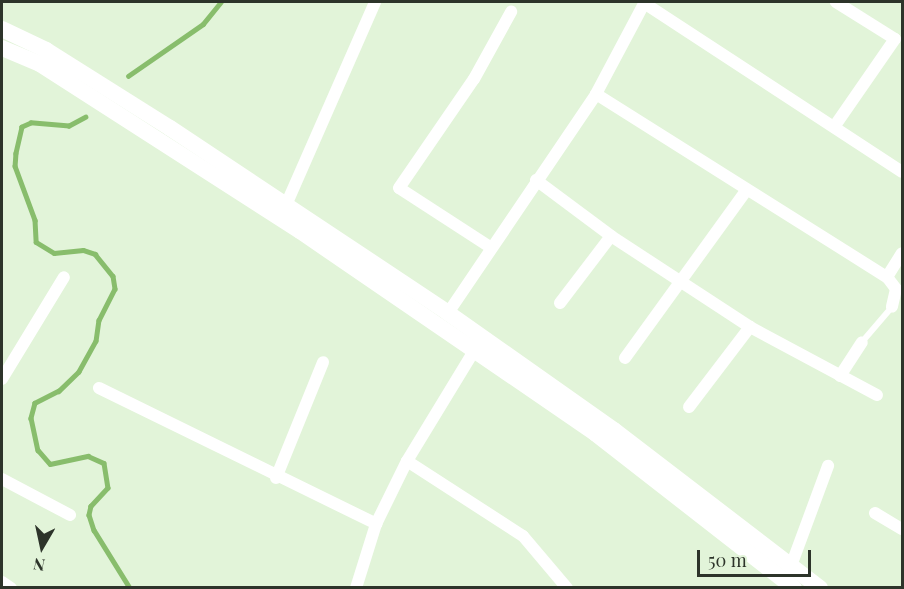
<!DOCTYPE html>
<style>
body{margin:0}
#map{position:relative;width:904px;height:589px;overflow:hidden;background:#e2f4d9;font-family:"Playfair Display",serif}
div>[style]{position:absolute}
.stream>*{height:4.5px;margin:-2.25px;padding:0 2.25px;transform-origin:2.25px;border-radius:2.25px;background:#88bd6c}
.lane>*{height:6px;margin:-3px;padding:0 3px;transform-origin:3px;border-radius:3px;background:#fff}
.street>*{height:12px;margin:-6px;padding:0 6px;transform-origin:6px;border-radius:6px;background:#fff}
.secondary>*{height:16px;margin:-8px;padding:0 8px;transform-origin:8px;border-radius:8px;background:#fff}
span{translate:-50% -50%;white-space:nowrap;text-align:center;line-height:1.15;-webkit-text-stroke:5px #e2f4d9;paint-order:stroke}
.frame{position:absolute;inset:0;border:3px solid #2d342a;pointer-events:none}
.north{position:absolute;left:12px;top:517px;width:60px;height:60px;-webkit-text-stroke:4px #e2f4d9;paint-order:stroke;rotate:189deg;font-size:16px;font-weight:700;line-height:24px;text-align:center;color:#2d342a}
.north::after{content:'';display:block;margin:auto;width:21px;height:27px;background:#2d342a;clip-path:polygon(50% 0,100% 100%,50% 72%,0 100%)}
.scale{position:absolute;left:697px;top:550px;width:114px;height:27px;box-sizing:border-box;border:3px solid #2d342a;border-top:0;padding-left:8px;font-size:18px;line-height:21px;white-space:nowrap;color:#2d342a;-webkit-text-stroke:4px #e2f4d9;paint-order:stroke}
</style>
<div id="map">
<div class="stream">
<i style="left:128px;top:76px;width:91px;rotate:-34.7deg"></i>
<i style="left:203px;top:24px;width:28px;rotate:-51deg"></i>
<i style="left:86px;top:117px;width:19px;rotate:152deg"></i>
<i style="left:69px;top:126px;width:38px;rotate:-175deg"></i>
<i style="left:31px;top:123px;width:10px;rotate:156deg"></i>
<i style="left:22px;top:127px;width:27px;rotate:103deg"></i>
<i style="left:16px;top:153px;width:13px;rotate:94deg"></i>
<i style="left:15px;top:166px;width:58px;rotate:69.7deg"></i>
<i style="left:35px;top:220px;width:22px;rotate:87deg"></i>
<i style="left:36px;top:242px;width:21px;rotate:31deg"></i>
<i style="left:54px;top:253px;width:29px;rotate:-6deg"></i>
<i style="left:83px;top:250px;width:13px;rotate:18deg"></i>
<i style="left:95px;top:254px;width:28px;rotate:51deg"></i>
<i style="left:113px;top:276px;width:13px;rotate:81deg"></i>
<i style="left:115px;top:289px;width:35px;rotate:117deg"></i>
<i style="left:99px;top:320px;width:21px;rotate:98deg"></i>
<i style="left:96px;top:341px;width:35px;rotate:119deg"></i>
<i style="left:79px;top:372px;width:28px;rotate:136deg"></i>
<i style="left:59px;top:391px;width:27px;rotate:153deg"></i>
<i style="left:35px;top:403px;width:16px;rotate:105deg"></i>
<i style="left:31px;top:418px;width:33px;rotate:78deg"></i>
<i style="left:38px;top:450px;width:18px;rotate:49deg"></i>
<i style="left:50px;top:464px;width:39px;rotate:-12deg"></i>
<i style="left:88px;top:456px;width:17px;rotate:24deg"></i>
<i style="left:104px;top:463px;width:25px;rotate:81deg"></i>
<i style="left:108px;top:488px;width:25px;rotate:133deg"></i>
<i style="left:91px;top:506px;width:9px;rotate:103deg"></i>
<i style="left:89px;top:515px;width:16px;rotate:72deg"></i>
<i style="left:94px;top:530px;width:68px;rotate:58.2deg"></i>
</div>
<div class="lane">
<i style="left:862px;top:342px;width:46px;rotate:-49.4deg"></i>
</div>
<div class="street">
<i style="left:644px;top:3px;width:308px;rotate:33.2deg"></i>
<i style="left:596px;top:94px;width:344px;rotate:32.2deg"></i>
<i style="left:887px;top:277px;width:28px;rotate:-58deg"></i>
<i style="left:834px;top:127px;width:107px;rotate:-55.3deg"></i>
<i style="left:895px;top:39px;width:70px;rotate:-147.9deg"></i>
<i style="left:536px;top:180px;width:94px;rotate:36.7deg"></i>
<i style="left:611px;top:236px;width:166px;rotate:33.2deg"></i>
<i style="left:750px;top:327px;width:144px;rotate:28.2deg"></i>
<i style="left:286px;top:205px;width:222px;rotate:-66.3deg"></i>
<i style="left:490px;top:247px;width:108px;rotate:-147deg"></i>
<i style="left:399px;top:188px;width:132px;rotate:-55.5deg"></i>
<i style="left:474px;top:79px;width:77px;rotate:-61.1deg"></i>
<i style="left:887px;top:277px;width:15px;rotate:53deg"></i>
<i style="left:896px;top:289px;width:18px;rotate:103deg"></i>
<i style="left:560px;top:303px;width:84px;rotate:-52.7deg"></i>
<i style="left:448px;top:313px;width:264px;rotate:-55.9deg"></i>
<i style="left:596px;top:94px;width:104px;rotate:-62deg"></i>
<i style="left:625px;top:358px;width:206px;rotate:-54.1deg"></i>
<i style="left:840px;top:376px;width:40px;rotate:-57.1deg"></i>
<i style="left:2px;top:379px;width:119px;rotate:-58.7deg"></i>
<i style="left:99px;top:388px;width:309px;rotate:26.1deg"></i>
<i style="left:376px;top:524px;width:70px;rotate:-63.8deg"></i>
<i style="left:407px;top:461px;width:138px;rotate:32.9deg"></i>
<i style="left:523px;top:536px;width:68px;rotate:49.8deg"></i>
<i style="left:689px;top:407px;width:101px;rotate:-52.7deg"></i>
<i style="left:407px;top:461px;width:129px;rotate:-58.7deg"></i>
<i style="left:276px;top:478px;width:125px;rotate:-67.9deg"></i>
<i style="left:2px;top:479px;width:77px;rotate:27.9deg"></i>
<i style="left:875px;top:513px;width:31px;rotate:31deg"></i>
<i style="left:791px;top:566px;width:107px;rotate:-69.7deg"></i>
<i style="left:2px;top:582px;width:11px;rotate:34deg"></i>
<i style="left:356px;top:588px;width:67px;rotate:-72.6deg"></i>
</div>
<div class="secondary">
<i style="left:2px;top:29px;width:49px;rotate:25.5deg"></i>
<i style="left:46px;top:50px;width:146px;rotate:32.2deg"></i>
<i style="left:170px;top:128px;width:334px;rotate:33.6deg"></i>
<i style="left:448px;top:313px;width:203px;rotate:35.2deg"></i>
<i style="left:614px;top:430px;width:260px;rotate:37.5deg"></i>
<i style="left:2px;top:48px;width:41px;rotate:22.8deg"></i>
<i style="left:40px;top:64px;width:309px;rotate:32.7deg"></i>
<i style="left:300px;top:231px;width:359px;rotate:34.4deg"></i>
<i style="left:596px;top:434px;width:251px;rotate:37.9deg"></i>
</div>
<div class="frame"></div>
<div class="north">N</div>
<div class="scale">50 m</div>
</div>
